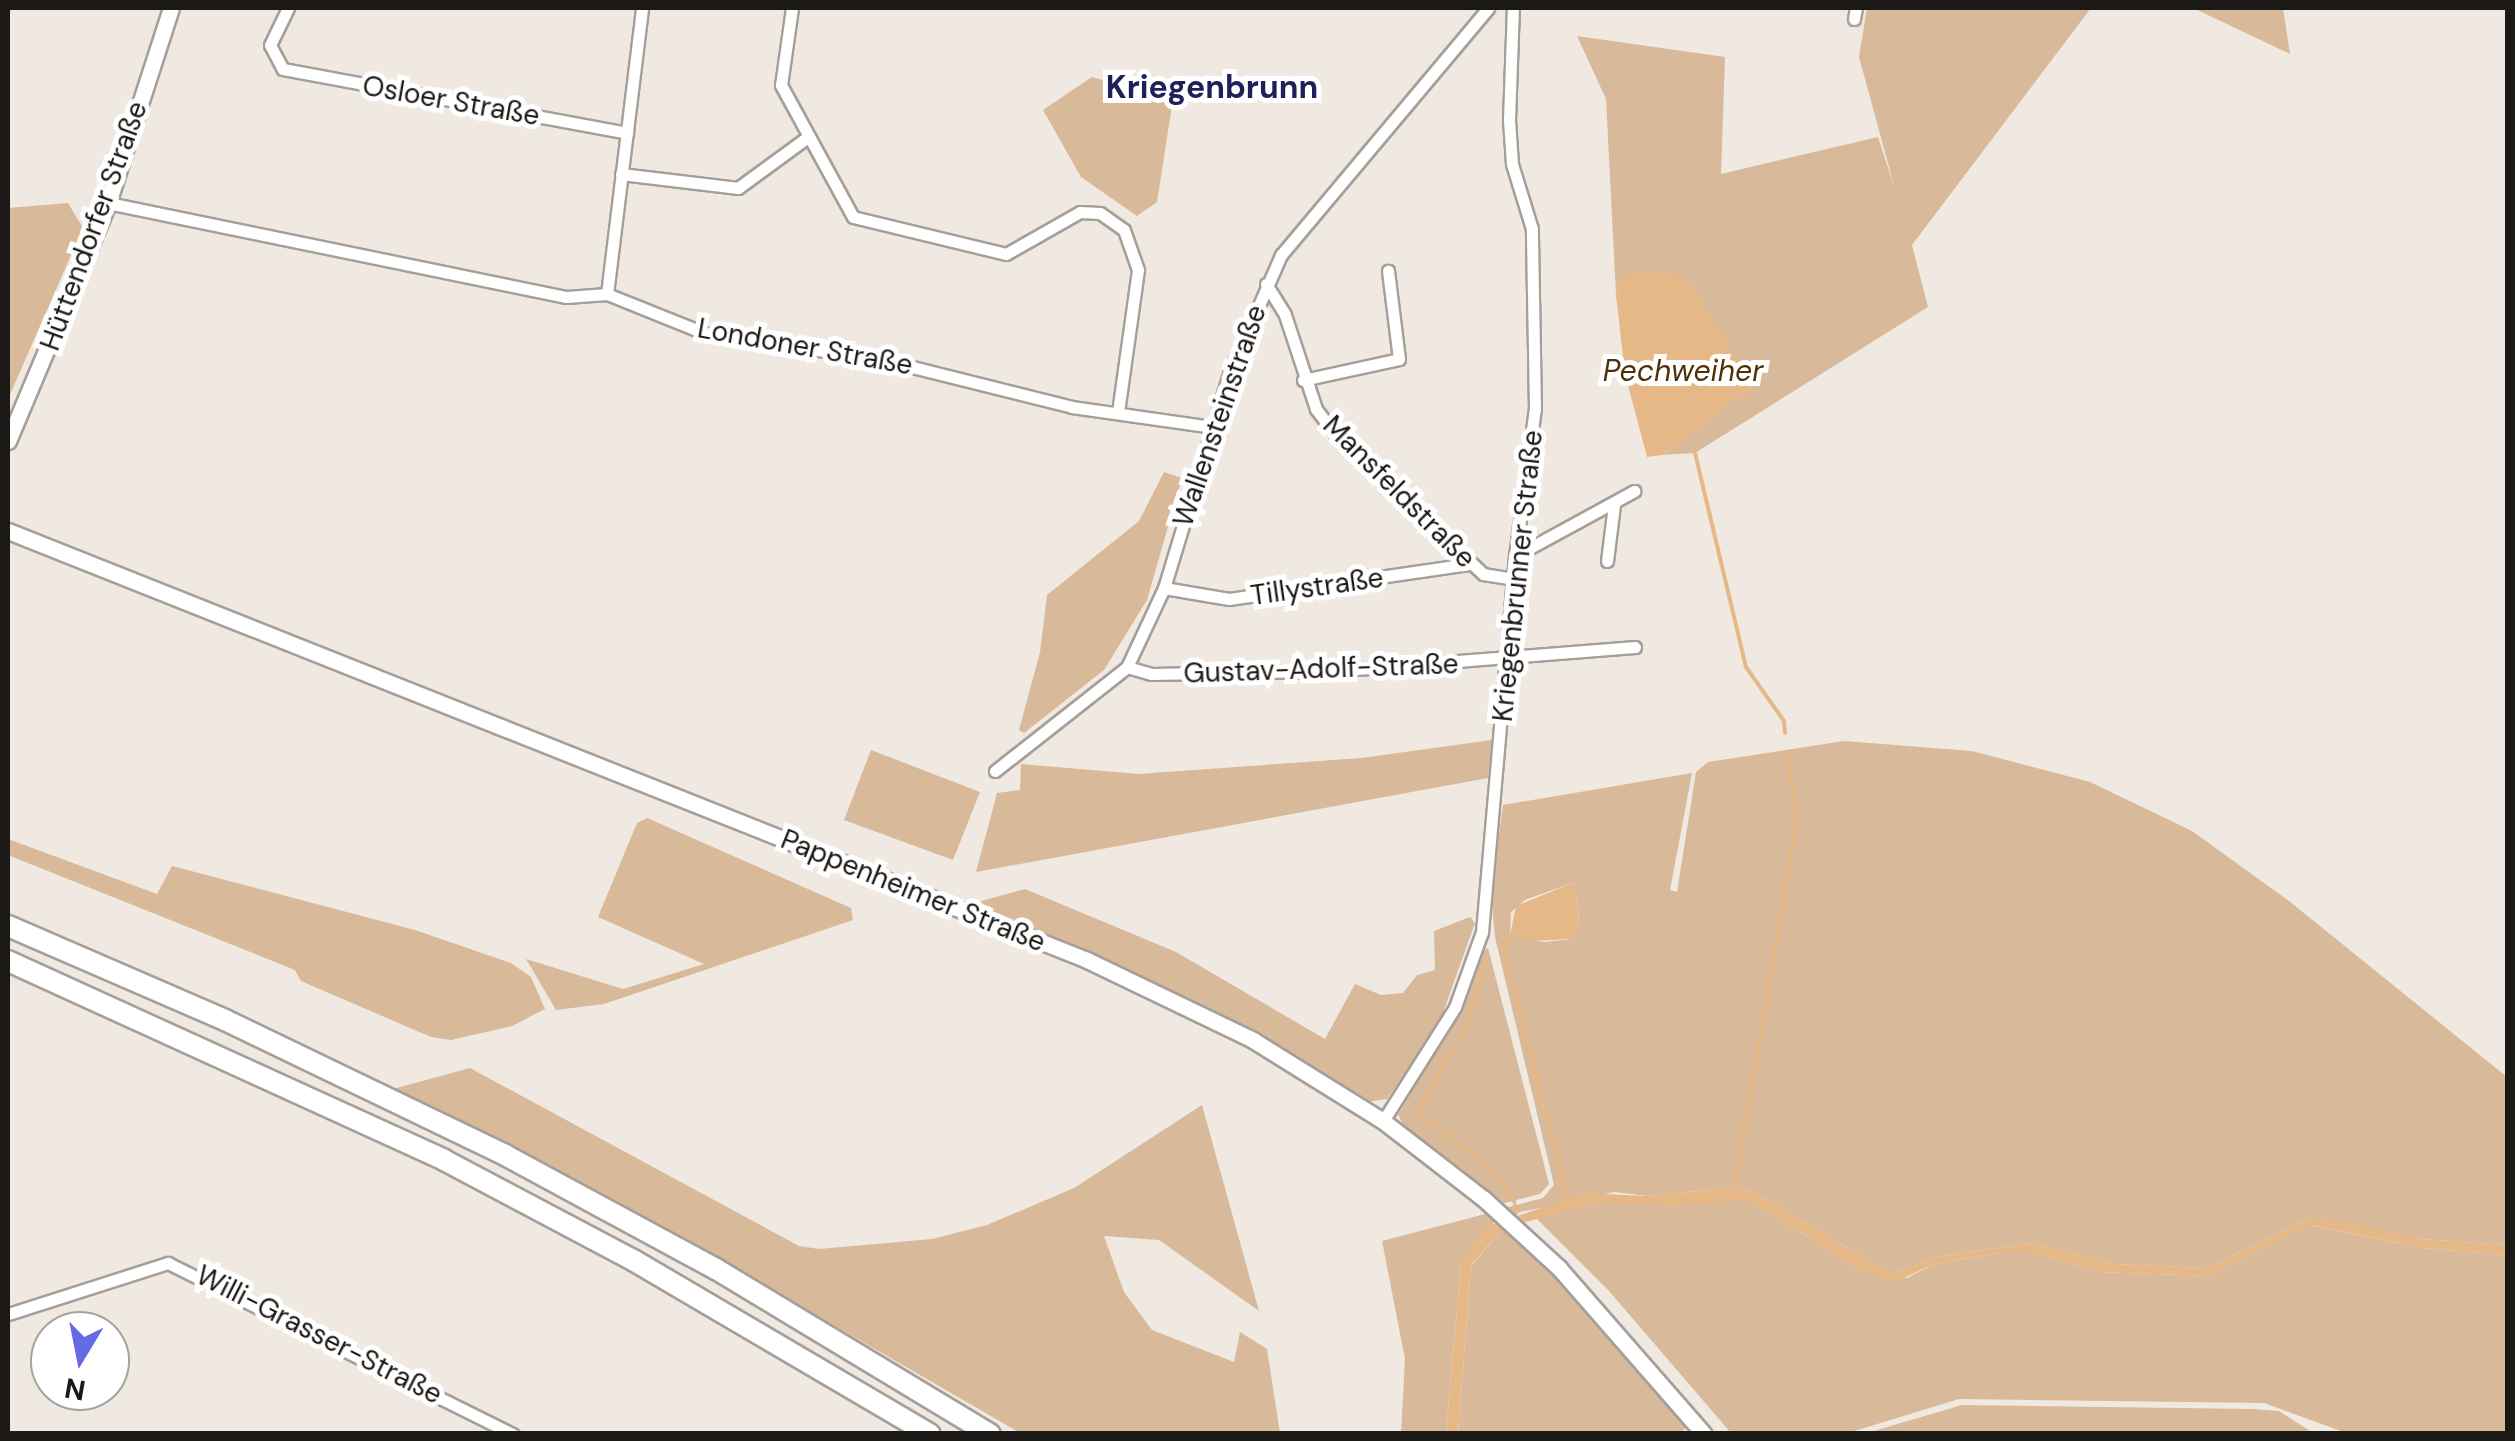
<!DOCTYPE html>
<meta charset="utf-8">
<style>
body{margin:0}
#map{position:relative;width:2515px;height:1441px;overflow:hidden;background:#f0e9e1;font-family:"DM Sans",sans-serif}
div>[style]{position:absolute}
.green>*{inset:0;background:#d8b999}
.water>*{inset:0;background:#e6b888}
.stream>*{height:4px;margin:-2px;padding:0 2px;transform-origin:2px;border-radius:2px;background:#e6b888}
.roads{filter:drop-shadow(2px 0 #a69f99) drop-shadow(-2px 0 #a69f99) drop-shadow(0 2px #a69f99) drop-shadow(0 -2px #a69f99)}
.minor>*{height:11px;margin:-5.5px;padding:0 5.5px;transform-origin:5.5px;border-radius:5.5px;background:#fff}
.tertiary>*{height:15px;margin:-7.5px;padding:0 7.5px;transform-origin:7.5px;border-radius:7.5px;background:#fff}
.motorway>*{height:20px;margin:-10px;padding:0 10px;transform-origin:10px;border-radius:10px;background:#fff}
span{translate:-50% -50%;white-space:nowrap;text-align:center;line-height:1.15;-webkit-text-stroke:10px #fff;paint-order:stroke}
.street-label{font-size:28px;color:#1b1916}
.water-label{font-size:30px;color:#4f3009;font-style:italic}
.quarter-label{font-size:32px;color:#1f2059;font-weight:700}
.frame{position:absolute;inset:0;border:10px solid #1b1916;pointer-events:none}
.north{position:absolute;left:30px;top:1311px;width:100px;height:100px;box-sizing:border-box;background:#fff;border:2px solid #a4a3a2;border-radius:50%;rotate:190deg;font-size:28px;font-weight:700;line-height:40px;text-align:center;color:#1b1916}
.north::after{content:'';display:block;margin:auto;width:35px;height:45px;background:#666be4;clip-path:polygon(50% 0,100% 100%,50% 72%,0 100%)}
</style>
<div id="map">
<div class="green">
<i style="clip-path:polygon(1867px 8px,2091px 8px,1912px 245px,1928px 307px,1695px 453px,1662px 455px,1753px 387px,1691px 284px,1620px 277px,1616px 295px,1606px 99px,1577px 36px,1725px 57px,1721px 174px,1878px 137px,1895px 189px,1859px 57px)"></i>
<i style="clip-path:polygon(2193px 8px,2283px 8px,2290px 54px)"></i>
<i style="clip-path:polygon(1092px 77px,1173px 99px,1157px 202px,1137px 216px,1081px 177px,1043px 110px)"></i>
<i style="clip-path:polygon(68px 203px,83px 228px,8px 399px,8px 208px)"></i>
<i style="clip-path:polygon(1164px 472px,1182px 478px,1147px 600px,1104px 670px,1024px 733px,1019px 730px,1040px 652px,1047px 595px,1139px 521px)"></i>
<i style="clip-path:polygon(1492px 740px,1488px 778px,976px 872px,997px 793px,1020px 790px,1021px 764px,1138px 774px,1361px 758px)"></i>
<i style="clip-path:polygon(evenodd,1844px 741px,1972px 751px,2090px 782px,2192px 831px,2289px 901px,2507px 1077px,2507px 1245px,2421px 1239px,2309px 1219px,2207px 1268px,2114px 1264px,2029px 1243px,1937px 1257px,1892px 1274px,1752px 1191px,1734px 1187px,1648px 1196px,1614px 1192px,1511px 1214px,1505px 1208px,1543px 1198px,1554px 1185px,1495px 937px,1491px 894px,1503px 805px,1692px 773px,1670px 890px,1677px 892px,1696px 772px,1708px 762px,1844px 741px,1575px 882px,1579px 922px,1573px 939px,1544px 942px,1510px 935px,1511px 912px,1525px 900px,1575px 882px)"></i>
<i style="clip-path:polygon(871px 750px,980px 792px,953px 860px,844px 820px)"></i>
<i style="clip-path:polygon(647px 818px,851px 908px,853px 920px,604px 1004px,556px 1010px,526px 959px,623px 989px,704px 964px,598px 917px,637px 823px)"></i>
<i style="clip-path:polygon(8px 839px,157px 894px,172px 866px,415px 930px,511px 963px,531px 977px,545px 1009px,512px 1026px,451px 1040px,431px 1037px,301px 981px,295px 970px,8px 855px)"></i>
<i style="clip-path:polygon(1025px 889px,1176px 952px,1325px 1039px,1355px 984px,1381px 995px,1403px 993px,1417px 975px,1435px 970px,1434px 931px,1470px 917px,1475px 923px,1439px 1024px,1387px 1099px,1367px 1102px,1189px 998px,970px 904px)"></i>
<i style="clip-path:polygon(1488px 948px,1549px 1184px,1540px 1194px,1501px 1204px,1405px 1128px,1398px 1115px,1461px 1009px,1480px 953px)"></i>
<i style="clip-path:polygon(470px 1068px,799px 1246px,819px 1249px,932px 1239px,987px 1225px,1074px 1188px,1202px 1105px,1259px 1311px,1159px 1240px,1104px 1236px,1124px 1292px,1152px 1330px,1234px 1362px,1240px 1332px,1267px 1349px,1280px 1433px,1020px 1433px,709px 1253px,393px 1089px)"></i>
<i style="clip-path:polygon(1749px 1200px,1860px 1270px,1907px 1278px,1934px 1264px,2000px 1253px,2032px 1253px,2099px 1272px,2210px 1276px,2311px 1225px,2419px 1248px,2507px 1255px,2507px 1433px,2346px 1433px,2264px 1403px,1959px 1399px,1848px 1433px,1731px 1433px,1609px 1291px,1536px 1218px,1600px 1202px)"></i>
<i style="clip-path:polygon(1489px 1213px,1496px 1220px,1461px 1264px,1446px 1433px,1401px 1433px,1405px 1359px,1382px 1241px)"></i>
<i style="clip-path:polygon(1504px 1228px,1596px 1315px,1687px 1427px,1680px 1433px,1458px 1434px,1471px 1266px)"></i>
<i style="clip-path:polygon(1962px 1405px,2252px 1409px,2279px 1411px,2313px 1433px,1867px 1433px)"></i>
</div>
<div class="water">
<i style="clip-path:polygon(1641px 271px,1673px 273px,1691px 284px,1754px 387px,1662px 455px,1647px 457px,1625px 374px,1616px 295px,1620px 277px)"></i>
<i style="clip-path:polygon(1575px 882px,1579px 922px,1573px 939px,1530px 941px,1510px 935px,1516px 906px)"></i>
<i style="clip-path:polygon(1734px 1187px,1752px 1191px,1892px 1274px,1937px 1257px,2029px 1243px,2114px 1264px,2207px 1268px,2309px 1219px,2325px 1218px,2421px 1239px,2507px 1245px,2507px 1255px,2419px 1248px,2312px 1225px,2210px 1276px,2099px 1272px,2032px 1253px,2000px 1253px,1934px 1264px,1893px 1283px,1860px 1270px,1749px 1200px,1673px 1206px,1600px 1202px,1504px 1228px,1471px 1265px,1458px 1433px,1446px 1434px,1461px 1264px,1483px 1228px,1583px 1193px,1648px 1196px)"></i>
</div>
<div class="stream">
<i style="left:1695px;top:453px;width:220px;rotate:76.6deg"></i>
<i style="left:1746px;top:667px;width:66px;rotate:54.9deg"></i>
<i style="left:1784px;top:721px;width:12px;rotate:85deg"></i>
<i style="left:1510px;top:935px;width:14px;rotate:120deg"></i>
<i style="left:1503px;top:947px;width:261px;rotate:75.6deg"></i>
<i style="left:1486px;top:959px;width:73px;rotate:105.9deg"></i>
<i style="left:1466px;top:1029px;width:96px;rotate:120.9deg"></i>
<i style="left:1417px;top:1111px;width:105px;rotate:38.1deg"></i>
<i style="left:1500px;top:1176px;width:29px;rotate:61deg"></i>
<i style="left:1733px;top:1192px;width:375px;rotate:-80.2deg"></i>
<i style="left:1797px;top:822px;width:70px;rotate:-98.2deg"></i>
<i style="left:1515px;top:1205px;width:8px;rotate:83deg"></i>
</div>
<div class="roads">
<div class="minor">
<i style="left:288px;top:8px;width:41px;rotate:115.9deg"></i>
<i style="left:270px;top:45px;width:27px;rotate:62deg"></i>
<i style="left:283px;top:69px;width:350px;rotate:10.5deg"></i>
<i style="left:792px;top:8px;width:78px;rotate:98.1deg"></i>
<i style="left:781px;top:85px;width:150px;rotate:61.4deg"></i>
<i style="left:853px;top:217px;width:157px;rotate:13.6deg"></i>
<i style="left:1006px;top:254px;width:85px;rotate:-29.6deg"></i>
<i style="left:1080px;top:212px;width:20px;rotate:3deg"></i>
<i style="left:1100px;top:213px;width:29px;rotate:35deg"></i>
<i style="left:1124px;top:230px;width:42px;rotate:70.7deg"></i>
<i style="left:1138px;top:270px;width:144px;rotate:98deg"></i>
<i style="left:1854px;top:19px;width:11px;rotate:-80deg"></i>
<i style="left:621px;top:174px;width:118px;rotate:6.8deg"></i>
<i style="left:738px;top:188px;width:83px;rotate:-36.2deg"></i>
<i style="left:108px;top:203px;width:468px;rotate:11.6deg"></i>
<i style="left:566px;top:297px;width:41px;rotate:-4.2deg"></i>
<i style="left:607px;top:294px;width:105px;rotate:21.9deg"></i>
<i style="left:704px;top:333px;width:182px;rotate:8.5deg"></i>
<i style="left:884px;top:360px;width:194px;rotate:14deg"></i>
<i style="left:1072px;top:407px;width:141px;rotate:8.1deg"></i>
<i style="left:1266px;top:284px;width:36px;rotate:58deg"></i>
<i style="left:1285px;top:315px;width:99px;rotate:71.7deg"></i>
<i style="left:1316px;top:409px;width:39px;rotate:53deg"></i>
<i style="left:1339px;top:440px;width:197px;rotate:42.9deg"></i>
<i style="left:1483px;top:574px;width:31px;rotate:9deg"></i>
<i style="left:607px;top:294px;width:288px;rotate:-83deg"></i>
<i style="left:1303px;top:380px;width:98px;rotate:-12.3deg"></i>
<i style="left:1399px;top:359px;width:89px;rotate:-97.1deg"></i>
<i style="left:1515px;top:556px;width:136px;rotate:-28.6deg"></i>
<i style="left:1607px;top:561px;width:56px;rotate:-82.9deg"></i>
<i style="left:1164px;top:588px;width:66px;rotate:9.6deg"></i>
<i style="left:1229px;top:599px;width:244px;rotate:-8.3deg"></i>
<i style="left:1127px;top:667px;width:25px;rotate:16deg"></i>
<i style="left:1151px;top:674px;width:180px;rotate:-1deg"></i>
<i style="left:1331px;top:671px;width:305px;rotate:-4.5deg"></i>
<i style="left:995px;top:771px;width:168px;rotate:-38.2deg"></i>
<i style="left:1127px;top:667px;width:87px;rotate:-64.9deg"></i>
<i style="left:1164px;top:588px;width:224px;rotate:-73.1deg"></i>
<i style="left:1229px;top:374px;width:130px;rotate:-66.4deg"></i>
<i style="left:1281px;top:255px;width:322px;rotate:-50deg"></i>
<i style="left:1383px;top:1121px;width:135px;rotate:-57.7deg"></i>
<i style="left:1455px;top:1007px;width:80px;rotate:-70.2deg"></i>
<i style="left:1482px;top:932px;width:377px;rotate:-85deg"></i>
<i style="left:1515px;top:556px;width:148px;rotate:-82.3deg"></i>
<i style="left:1535px;top:409px;width:180px;rotate:-91deg"></i>
<i style="left:1532px;top:229px;width:68px;rotate:-107.1deg"></i>
<i style="left:1512px;top:164px;width:44px;rotate:-93.9deg"></i>
<i style="left:1509px;top:120px;width:112px;rotate:-88deg"></i>
<i style="left:8px;top:1314px;width:168px;rotate:-17.7deg"></i>
<i style="left:168px;top:1263px;width:385px;rotate:26.4deg"></i>
</div>
<div class="tertiary">
<i style="left:8px;top:441px;width:258px;rotate:-67.2deg"></i>
<i style="left:108px;top:203px;width:205px;rotate:-72.1deg"></i>
<i style="left:8px;top:531px;width:1161px;rotate:21.68deg"></i>
<i style="left:1087px;top:960px;width:184px;rotate:25.7deg"></i>
<i style="left:1253px;top:1040px;width:153px;rotate:31.9deg"></i>
<i style="left:1383px;top:1121px;width:128px;rotate:37.7deg"></i>
<i style="left:1484px;top:1199px;width:102px;rotate:42.6deg"></i>
<i style="left:1559px;top:1268px;width:220px;rotate:48.9deg"></i>
</div>
<div class="motorway">
<i style="left:8px;top:926px;width:236px;rotate:23.4deg"></i>
<i style="left:225px;top:1020px;width:311px;rotate:25.7deg"></i>
<i style="left:505px;top:1155px;width:240px;rotate:28.4deg"></i>
<i style="left:716px;top:1269px;width:320px;rotate:31.1deg"></i>
<i style="left:8px;top:961px;width:479px;rotate:24.5deg"></i>
<i style="left:444px;top:1160px;width:214px;rotate:27.9deg"></i>
<i style="left:633px;top:1260px;width:344px;rotate:30.4deg"></i>
</div>
</div>
<div class="street-label">
<span style="left:451px;top:101px;rotate:10deg">Osloer Straße</span>
<span style="left:94px;top:226px;rotate:-70deg">Hüttendorfer Straße</span>
<span style="left:805px;top:347px;rotate:10deg">Londoner Straße</span>
<span style="left:1220px;top:416px;rotate:-71deg">Wallensteinstraße</span>
<span style="left:1399px;top:492px;rotate:45deg">Mansfeldstraße</span>
<span style="left:1518px;top:576px;rotate:-84deg">Kriegenbrunner Straße</span>
<span style="left:1317px;top:587px;rotate:-8deg">Tillystraße</span>
<span style="left:1321px;top:669px;rotate:-2deg">Gustav-Adolf-Straße</span>
<span style="left:913px;top:891px;rotate:22deg">Pappenheimer Straße</span>
<span style="left:319px;top:1335px;rotate:27deg">Willi-Grasser-Straße</span>
</div>
<div class="water-label">
<span style="left:1683px;top:371px">Pechweiher</span>
</div>
<div class="quarter-label">
<span style="left:1212px;top:87px">Kriegenbrunn</span>
</div>
<div class="frame"></div>
<div class="north">N</div>
</div>
